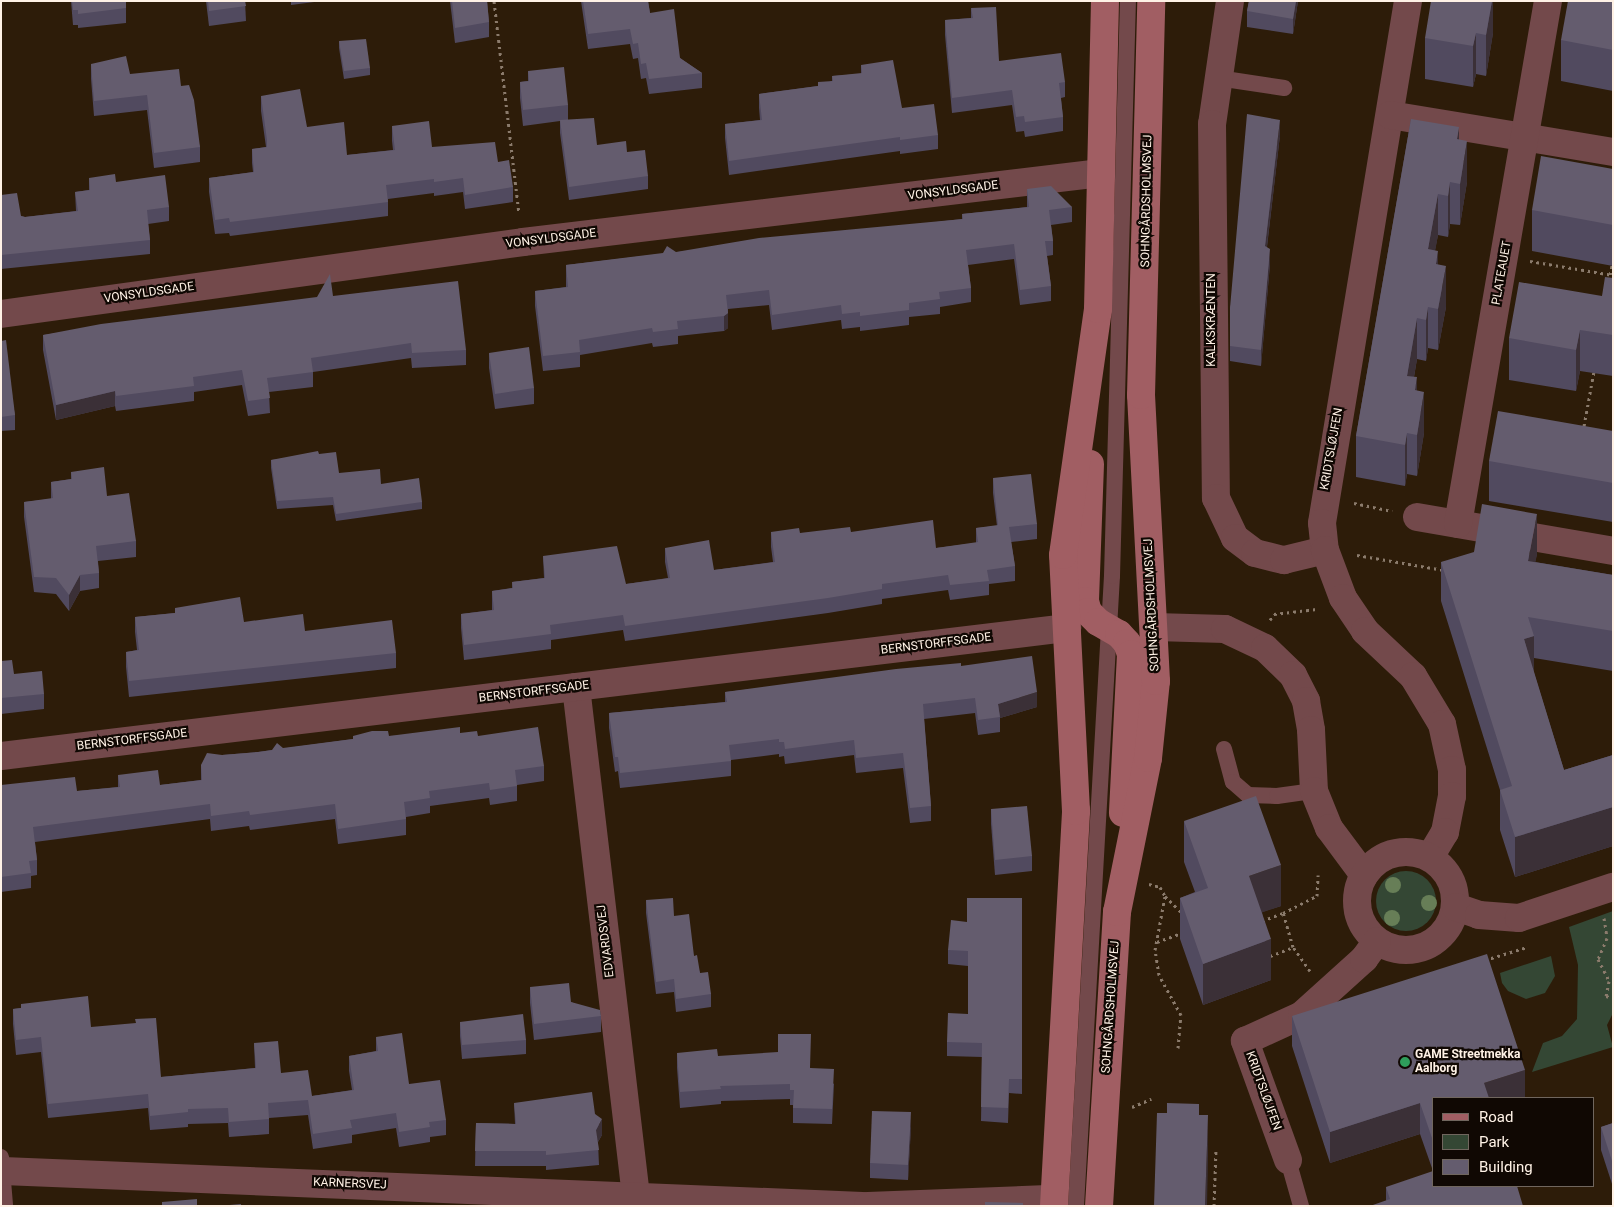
<!DOCTYPE html>
<meta charset="utf-8">
<style>
body{margin:0}
#map{position:relative;width:1614px;height:1207px;overflow:hidden;background:#2d1c09;font-family:Roboto,sans-serif}
div>[style]{position:absolute}
.green>*{inset:0;background:#344734}
.round{border-radius:50%}
.path>*{height:3px;margin-top:-1.5px;transform-origin:0;background:repeating-linear-gradient(90deg,#8b7b6c 0 2.5px,transparent 0 6.5px)}
.lane>*{height:16px;margin:-8px;padding:0 8px;transform-origin:8px;border-radius:8px;background:#73494b}
.street>*{height:28px;margin:-14px;padding:0 14px;transform-origin:14px;border-radius:14px;background:#73494b}
.street>.ring{margin:-14px;padding:0;box-sizing:content-box;background:none;border:28px solid #73494b;border-radius:50%}
.secondary>*{height:28px;margin:-14px;padding:0 14px;transform-origin:14px;border-radius:14px;background:#a15e63}
.trees>*{width:16px;height:16px;margin:-8px;border-radius:50%;background:#677e57}
.wall>*{inset:0;background:#514a5f}
.shaded-wall>*{inset:0;background:#3b3037}
.building>*{inset:0;background:#645c6e}
.dots>*{width:14px;height:14px;translate:-50% -50%;box-sizing:border-box;border:2px solid #100803;border-radius:50%}
span{translate:-50% -50%;white-space:nowrap;text-align:center;line-height:1.15;-webkit-text-stroke:4.5px #100803;paint-order:stroke}
.street-label{font-size:12px;color:#fff2e6}
.poi-label{font-size:12px;color:#fff2e6;font-weight:700}
.left{translate:0 -50%;text-align:left}
.frame{position:absolute;inset:0;border:2px solid #fff2e6;pointer-events:none}
.legend{position:absolute;left:1432px;top:1097px;width:162px;height:90px;box-sizing:border-box;background:#100803;border:1px solid #70665e;margin:0;padding:6px 9px;list-style:none;font-size:15px;color:#fff2e6}
.legend li{display:flex;align-items:center;gap:10px;height:25px}
.legend b{width:25px;border:1px solid #70665e}
</style>
<div id="map">
<div class="green">
<i class="round" style="left:1376px;top:871px;width:60px;height:60px"></i>
<i style="clip-path:polygon(1613px 911px,1613px 1013px,1607px 1025px,1613px 1047px,1532px 1072px,1543px 1043px,1562px 1036px,1577px 1019px,1578px 965px,1569px 927px)"></i>
<i style="clip-path:polygon(1551px 956px,1555px 976px,1545px 993px,1526px 999px,1508px 991px,1502px 983px,1500px 973px)"></i>
</div>
<div class="path">
<i style="left:494px;top:1px;width:214px;rotate:83.3deg"></i>
<i style="left:1530px;top:261px;width:84px;rotate:9.6deg"></i>
<i style="left:1609px;top:281px;width:21px;rotate:-79deg"></i>
<i style="left:1584px;top:426px;width:56px;rotate:-79.7deg"></i>
<i style="left:1354px;top:503px;width:39px;rotate:12deg"></i>
<i style="left:1357px;top:555px;width:88px;rotate:9.8deg"></i>
<i style="left:1270px;top:620px;width:7px;rotate:-56deg"></i>
<i style="left:1274px;top:614px;width:43px;rotate:-6.6deg"></i>
<i style="left:1149px;top:884px;width:11px;rotate:15deg"></i>
<i style="left:1160px;top:887px;width:10px;rotate:61deg"></i>
<i style="left:1604px;top:918px;width:20px;rotate:81deg"></i>
<i style="left:1607px;top:938px;width:23px;rotate:113deg"></i>
<i style="left:1598px;top:959px;width:25px;rotate:63deg"></i>
<i style="left:1609px;top:981px;width:15px;rotate:101deg"></i>
<i style="left:1606px;top:996px;width:7px;rotate:16deg"></i>
<i style="left:1262px;top:921px;width:22px;rotate:-21deg"></i>
<i style="left:1157px;top:942px;width:27px;rotate:-20deg"></i>
<i style="left:1270px;top:956px;width:25px;rotate:-21deg"></i>
<i style="left:1485px;top:960px;width:44px;rotate:-17.2deg"></i>
<i style="left:1310px;top:971px;width:29px;rotate:-125deg"></i>
<i style="left:1293px;top:947px;width:35px;rotate:-106deg"></i>
<i style="left:1283px;top:913px;width:38px;rotate:-27deg"></i>
<i style="left:1317px;top:896px;width:21px;rotate:-87deg"></i>
<i style="left:1178px;top:1048px;width:33px;rotate:-85deg"></i>
<i style="left:1181px;top:1015px;width:46px;rotate:-118.8deg"></i>
<i style="left:1159px;top:975px;width:25px;rotate:-99deg"></i>
<i style="left:1155px;top:950px;width:55px;rotate:-79.5deg"></i>
<i style="left:1165px;top:896px;width:24px;rotate:45deg"></i>
<i style="left:1132px;top:1107px;width:21px;rotate:-23deg"></i>
<i style="left:1214px;top:1206px;width:56px;rotate:-88deg"></i>
</div>
<div class="lane">
<i style="left:1218px;top:78px;width:67px;rotate:8.6deg"></i>
<i style="left:1224px;top:749px;width:34px;rotate:75deg"></i>
<i style="left:1233px;top:782px;width:20px;rotate:41deg"></i>
<i style="left:1248px;top:795px;width:29px;rotate:2deg"></i>
<i style="left:1277px;top:796px;width:37px;rotate:-8deg"></i>
<i style="left:1px;top:1157px;width:48px;rotate:85.2deg"></i>
<i style="left:1288px;top:1160px;width:48px;rotate:74.2deg"></i>
<i style="left:1076px;top:1206px;width:631px;rotate:-86.73deg"></i>
<i style="left:1112px;top:576px;width:575px;rotate:-88.41deg"></i>
</div>
<div class="street">
<i style="left:1230px;top:1px;width:124px;rotate:98.3deg"></i>
<i style="left:1212px;top:124px;width:374px;rotate:89.4deg"></i>
<i style="left:1216px;top:498px;width:44px;rotate:64.6deg"></i>
<i style="left:1235px;top:538px;width:25px;rotate:37deg"></i>
<i style="left:1255px;top:553px;width:30px;rotate:14deg"></i>
<i style="left:1284px;top:560px;width:42px;rotate:-13.7deg"></i>
<i style="left:1408px;top:1px;width:529px;rotate:99.36deg"></i>
<i style="left:1322px;top:523px;width:27px;rotate:84deg"></i>
<i style="left:1325px;top:550px;width:51px;rotate:69.4deg"></i>
<i style="left:1343px;top:598px;width:40px;rotate:56deg"></i>
<i style="left:1365px;top:631px;width:66px;rotate:43.2deg"></i>
<i style="left:1413px;top:676px;width:56px;rotate:58.9deg"></i>
<i style="left:1442px;top:724px;width:47px;rotate:77.7deg"></i>
<i style="left:1452px;top:770px;width:26px;rotate:90deg"></i>
<i style="left:1452px;top:796px;width:37px;rotate:101deg"></i>
<i style="left:1445px;top:832px;width:29px;rotate:121deg"></i>
<i style="left:1390px;top:115px;width:226px;rotate:9.4deg"></i>
<i style="left:1px;top:314px;width:527px;rotate:-7.85deg"></i>
<i style="left:523px;top:242px;width:582px;rotate:-6.81deg"></i>
<i style="left:1417px;top:517px;width:199px;rotate:9.8deg"></i>
<i style="left:1458px;top:524px;width:531px;rotate:-80.24deg"></i>
<i style="left:1155px;top:627px;width:70px;rotate:1.6deg"></i>
<i style="left:1225px;top:629px;width:44px;rotate:25.4deg"></i>
<i style="left:1265px;top:648px;width:39px;rotate:44deg"></i>
<i style="left:1293px;top:675px;width:29px;rotate:63deg"></i>
<i style="left:1306px;top:701px;width:29px;rotate:80deg"></i>
<i style="left:1311px;top:730px;width:61px;rotate:87.2deg"></i>
<i style="left:1314px;top:791px;width:40px;rotate:68deg"></i>
<i style="left:1329px;top:828px;width:59px;rotate:53.3deg"></i>
<i style="left:576px;top:687px;width:513px;rotate:83.28deg"></i>
<i style="left:1px;top:756px;width:1074px;rotate:-6.85deg"></i>
<i class="ring" style="left:1357px;top:852px;width:70px;height:70px"></i>
<i style="left:1456px;top:907px;width:24px;rotate:19deg"></i>
<i style="left:1479px;top:915px;width:40px;rotate:4.3deg"></i>
<i style="left:1519px;top:918px;width:99px;rotate:-18.3deg"></i>
<i style="left:1288px;top:1160px;width:127px;rotate:-109.9deg"></i>
<i style="left:1245px;top:1041px;width:63px;rotate:-24.5deg"></i>
<i style="left:1302px;top:1015px;width:84px;rotate:-42.1deg"></i>
<i style="left:1364px;top:959px;width:22px;rotate:-54deg"></i>
<i style="left:3px;top:1171px;width:860px;rotate:2.33deg"></i>
<i style="left:868px;top:1206px;width:186px;rotate:-2.2deg"></i>
</div>
<div class="secondary">
<i style="left:1090px;top:464px;width:137px;rotate:92.1deg"></i>
<i style="left:1085px;top:601px;width:11px;rotate:75deg"></i>
<i style="left:1088px;top:612px;width:14px;rotate:45deg"></i>
<i style="left:1098px;top:622px;width:24px;rotate:30deg"></i>
<i style="left:1119px;top:634px;width:12px;rotate:48deg"></i>
<i style="left:1127px;top:643px;width:12px;rotate:70deg"></i>
<i style="left:1131px;top:654px;width:159px;rotate:92.9deg"></i>
<i style="left:1054px;top:1206px;width:396px;rotate:-86.8deg"></i>
<i style="left:1076px;top:811px;width:256px;rotate:-92.9deg"></i>
<i style="left:1063px;top:555px;width:248px;rotate:-81.9deg"></i>
<i style="left:1098px;top:309px;width:308px;rotate:-88.7deg"></i>
<i style="left:1099px;top:1206px;width:295px;rotate:-86.5deg"></i>
<i style="left:1117px;top:912px;width:157px;rotate:-78.6deg"></i>
<i style="left:1148px;top:758px;width:77px;rotate:-84.1deg"></i>
<i style="left:1156px;top:681px;width:286px;rotate:-93deg"></i>
<i style="left:1141px;top:395px;width:394px;rotate:-88.5deg"></i>
</div>
<div class="trees">
<i style="left:1393px;top:885px"></i>
<i style="left:1429px;top:903px"></i>
<i style="left:1392px;top:918px"></i>
</div>
<div class="wall">
<i style="clip-path:polygon(71px 1px,126px 1px,126px 23px,78px 28px,78px 25px,73px 25px)"></i>
<i style="clip-path:polygon(206px 1px,245px 1px,246px 21px,209px 26px)"></i>
<i style="clip-path:polygon(291px 1px,322px 1px,291px 5px)"></i>
<i style="clip-path:polygon(450px 1px,487px 1px,489px 22px,489px 37px,455px 43px)"></i>
<i style="clip-path:polygon(581px 1px,648px 1px,650px 13px,680px 58px,702px 73px,702px 88px,649px 94px,646px 78px,641px 79px,638px 58px,633px 59px,630px 44px,588px 49px)"></i>
<i style="clip-path:polygon(1249px 1px,1298px 1px,1293px 34px,1247px 27px,1247px 11px)"></i>
<i style="clip-path:polygon(1493px 1px,1493px 33px,1486px 76px,1476px 74px,1473px 87px,1425px 79px,1425px 38px)"></i>
<i style="clip-path:polygon(1613px 1px,1613px 91px,1561px 81px,1561px 40px)"></i>
<i style="clip-path:polygon(971px 8px,999px 61px,1065px 82px,1065px 97px,1061px 98px,1063px 117px,1063px 131px,1025px 137px,1024px 131px,1016px 132px,1012px 105px,952px 113px,945px 35px,945px 20px,971px 18px)"></i>
<i style="clip-path:polygon(339px 41px,370px 68px,370px 75px,344px 79px,339px 48px)"></i>
<i style="clip-path:polygon(91px 64px,130px 74px,181px 86px,200px 147px,200px 162px,154px 168px,147px 110px,94px 116px,91px 79px)"></i>
<i style="clip-path:polygon(861px 65px,902px 108px,938px 135px,938px 149px,900px 154px,900px 151px,729px 175px,725px 138px,725px 124px,760px 120px,759px 108px,759px 94px,818px 86px,832px 81px,832px 76px,861px 74px)"></i>
<i style="clip-path:polygon(528px 71px,568px 105px,568px 120px,597px 145px,627px 152px,648px 176px,648px 189px,569px 200px,560px 133px,560px 121px,523px 126px,520px 98px,520px 82px,528px 81px)"></i>
<i style="clip-path:polygon(261px 96px,307px 127px,347px 155px,393px 150px,392px 141px,392px 126px,432px 147px,498px 162px,513px 187px,513px 202px,465px 209px,463px 192px,434px 196px,434px 193px,388px 199px,388px 216px,230px 236px,229px 233px,215px 234px,209px 192px,209px 178px,253px 172px,252px 163px,252px 149px,266px 147px,261px 111px)"></i>
<i style="clip-path:polygon(1411px 119px,1459px 139px,1467px 182px,1460px 225px,1450px 224px,1448px 237px,1438px 235px,1435px 250px,1446px 307px,1438px 350px,1428px 348px,1426px 361px,1417px 359px,1414px 377px,1424px 433px,1417px 476px,1407px 474px,1405px 486px,1356px 477px,1356px 436px)"></i>
<i style="clip-path:polygon(1280px 135px,1267px 247px,1270px 264px,1261px 366px,1230px 361px,1230px 308px)"></i>
<i style="clip-path:polygon(1613px 169px,1613px 266px,1532px 251px,1532px 210px)"></i>
<i style="clip-path:polygon(89px 178px,116px 182px,169px 207px,169px 221px,148px 224px,150px 240px,150px 254px,1px 269px,1px 195px,21px 216px,25px 217px,76px 211px,75px 192px,89px 190px)"></i>
<i style="clip-path:polygon(1027px 189px,1072px 207px,1072px 222px,1051px 225px,1053px 241px,1053px 255px,1047px 256px,1051px 286px,1051px 301px,1020px 305px,1014px 259px,968px 265px,971px 288px,971px 302px,940px 307px,940px 314px,909px 317px,909px 325px,860px 331px,860px 327px,842px 329px,841px 320px,772px 330px,769px 305px,728px 309px,728px 328px,724px 331px,678px 336px,678px 344px,653px 347px,652px 343px,580px 355px,580px 367px,543px 371px,535px 306px,535px 291px,566px 287px,566px 265px,962px 219px,962px 214px,1027px 207px)"></i>
<i style="clip-path:polygon(1613px 278px,1613px 376px,1580px 371px,1576px 391px,1509px 380px,1509px 338px,1602px 296px)"></i>
<i style="clip-path:polygon(333px 296px,466px 350px,466px 365px,412px 368px,411px 358px,313px 372px,313px 387px,269px 392px,270px 413px,248px 416px,242px 385px,194px 392px,194px 401px,116px 411px,115px 406px,56px 420px,43px 350px,43px 335px)"></i>
<i style="clip-path:polygon(1px 341px,15px 415px,15px 430px,1px 431px)"></i>
<i style="clip-path:polygon(489px 353px,534px 388px,534px 404px,495px 409px,489px 368px)"></i>
<i style="clip-path:polygon(1613px 431px,1613px 522px,1489px 501px,1489px 461px)"></i>
<i style="clip-path:polygon(319px 454px,339px 473px,381px 484px,422px 502px,422px 509px,336px 521px,333px 505px,277px 509px,271px 468px,271px 460px)"></i>
<i style="clip-path:polygon(71px 472px,107px 496px,136px 541px,136px 557px,98px 561px,99px 573px,99px 588px,80px 591px,69px 611px,56px 594px,34px 592px,24px 517px,24px 502px,51px 499px,51px 482px,71px 479px)"></i>
<i style="clip-path:polygon(993px 478px,1037px 524px,1037px 539px,1011px 542px,1015px 566px,1015px 581px,989px 584px,989px 595px,950px 600px,948px 590px,882px 599px,882px 604px,828px 613px,625px 641px,623px 630px,551px 640px,551px 649px,464px 660px,461px 628px,461px 614px,492px 610px,492px 591px,512px 588px,512px 582px,544px 578px,543px 556px,626px 584px,668px 578px,665px 562px,665px 548px,714px 570px,773px 562px,771px 547px,771px 532px,800px 533px,851px 532px,936px 548px,976px 543px,976px 528px,997px 526px,993px 493px)"></i>
<i style="clip-path:polygon(1537px 554px,1535px 562px,1613px 575px,1613px 671px,1534px 658px,1534px 673px,1564px 770px,1613px 755px,1613px 846px,1515px 877px,1500px 830px,1500px 790px,1441px 601px,1441px 562px)"></i>
<i style="clip-path:polygon(175px 608px,244px 622px,305px 631px,396px 653px,396px 668px,129px 697px,126px 667px,126px 652px,137px 650px,135px 632px,135px 617px,175px 613px)"></i>
<i style="clip-path:polygon(1px 661px,14px 674px,44px 694px,44px 709px,1px 714px)"></i>
<i style="clip-path:polygon(961px 666px,1037px 707px,1000px 718px,1000px 732px,978px 735px,975px 713px,924px 719px,931px 806px,931px 821px,910px 823px,903px 768px,856px 773px,854px 755px,785px 764px,784px 756px,779px 757px,779px 754px,731px 760px,731px 776px,620px 788px,618px 771px,615px 772px,609px 728px,609px 713px,725px 702px,725px 692px)"></i>
<i style="clip-path:polygon(460px 733px,478px 736px,544px 766px,544px 781px,517px 785px,517px 801px,490px 805px,489px 798px,430px 806px,430px 813px,406px 817px,406px 835px,338px 844px,335px 819px,250px 830px,249px 826px,211px 831px,210px 819px,35px 842px,37px 860px,37px 875px,31px 876px,31px 888px,1px 892px,1px 785px,77px 791px,118px 787px,118px 775px,160px 785px,201px 780px,201px 765px,222px 755px,258px 752px,353px 739px,353px 736px,389px 736px)"></i>
<i style="clip-path:polygon(991px 809px,1032px 856px,1032px 871px,995px 875px,991px 824px)"></i>
<i style="clip-path:polygon(1184px 821px,1281px 906px,1262px 912px,1271px 980px,1203px 1005px,1180px 939px,1180px 898px,1195px 892px,1184px 862px)"></i>
<i style="clip-path:polygon(1022px 898px,1022px 1094px,1009px 1093px,1008px 1123px,981px 1121px,982px 1057px,947px 1056px,947px 1042px,968px 1014px,968px 966px,948px 964px,948px 950px,967px 922px)"></i>
<i style="clip-path:polygon(646px 900px,674px 916px,694px 956px,700px 973px,711px 994px,711px 1007px,676px 1012px,674px 992px,656px 994px,646px 913px)"></i>
<i style="clip-path:polygon(530px 987px,571px 1002px,601px 1016px,601px 1032px,534px 1040px,530px 1003px)"></i>
<i style="clip-path:polygon(21px 1004px,91px 1027px,161px 1077px,255px 1068px,254px 1043px,281px 1073px,312px 1096px,352px 1090px,349px 1071px,349px 1056px,376px 1051px,376px 1037px,409px 1084px,446px 1120px,446px 1135px,430px 1137px,430px 1142px,399px 1147px,396px 1128px,352px 1135px,352px 1143px,313px 1149px,308px 1115px,269px 1118px,269px 1134px,229px 1137px,228px 1123px,188px 1124px,188px 1127px,150px 1130px,148px 1108px,48px 1118px,41px 1052px,16px 1055px,13px 1024px,13px 1009px,21px 1008px)"></i>
<i style="clip-path:polygon(1292px 1016px,1525px 1098px,1433px 1098px,1433px 1171px,1420px 1134px,1330px 1163px,1292px 1046px)"></i>
<i style="clip-path:polygon(460px 1022px,526px 1040px,526px 1054px,462px 1059px,460px 1036px)"></i>
<i style="clip-path:polygon(677px 1053px,718px 1056px,811px 1068px,834px 1084px,832px 1124px,793px 1123px,793px 1105px,790px 1105px,790px 1099px,721px 1101px,721px 1104px,680px 1108px,677px 1068px)"></i>
<i style="clip-path:polygon(514px 1103px,595px 1114px,602px 1135px,598px 1142px,599px 1165px,546px 1170px,546px 1166px,475px 1166px,476px 1123px,515px 1124px)"></i>
<i style="clip-path:polygon(1613px 1123px,1613px 1187px,1601px 1150px,1601px 1127px)"></i>
<i style="clip-path:polygon(911px 1127px,908px 1180px,870px 1178px,870px 1163px)"></i>
<i style="clip-path:polygon(1433px 1186px,1386px 1201px,1386px 1187px)"></i>
</div>
<div class="shaded-wall">
<i style="clip-path:polygon(1296px 1px,1298px 1px,1293px 34px,1293px 19px)"></i>
<i style="clip-path:polygon(1492px 1px,1493px 1px,1493px 33px,1486px 76px,1486px 35px)"></i>
<i style="clip-path:polygon(1476px 33px,1476px 74px,1473px 87px,1473px 46px)"></i>
<i style="clip-path:polygon(1280px 120px,1280px 135px,1265px 262px,1265px 246px)"></i>
<i style="clip-path:polygon(1459px 127px,1459px 168px,1457px 139px)"></i>
<i style="clip-path:polygon(1467px 141px,1467px 182px,1460px 225px,1460px 184px)"></i>
<i style="clip-path:polygon(1450px 182px,1450px 224px,1448px 237px,1448px 196px)"></i>
<i style="clip-path:polygon(1438px 194px,1438px 235px,1428px 290px,1428px 249px)"></i>
<i style="clip-path:polygon(1270px 249px,1270px 264px,1261px 366px,1261px 350px)"></i>
<i style="clip-path:polygon(1438px 251px,1438px 292px,1436px 264px)"></i>
<i style="clip-path:polygon(1446px 266px,1446px 307px,1438px 350px,1438px 309px)"></i>
<i style="clip-path:polygon(1428px 307px,1428px 348px,1426px 361px,1426px 320px)"></i>
<i style="clip-path:polygon(728px 313px,728px 328px,724px 331px,724px 316px)"></i>
<i style="clip-path:polygon(1417px 318px,1417px 359px,1407px 417px,1407px 376px)"></i>
<i style="clip-path:polygon(1580px 330px,1580px 371px,1576px 391px,1576px 350px)"></i>
<i style="clip-path:polygon(1417px 377px,1417px 418px,1415px 390px)"></i>
<i style="clip-path:polygon(115px 391px,115px 406px,56px 420px,56px 405px)"></i>
<i style="clip-path:polygon(1424px 392px,1424px 433px,1417px 476px,1417px 435px)"></i>
<i style="clip-path:polygon(1407px 433px,1407px 474px,1405px 486px,1405px 445px)"></i>
<i style="clip-path:polygon(1537px 514px,1537px 554px,1528px 601px,1528px 561px)"></i>
<i style="clip-path:polygon(80px 575px,80px 591px,69px 611px,69px 595px)"></i>
<i style="clip-path:polygon(1534px 636px,1534px 676px,1524px 639px)"></i>
<i style="clip-path:polygon(1037px 692px,1037px 707px,1000px 718px,998px 704px)"></i>
<i style="clip-path:polygon(1613px 807px,1613px 846px,1515px 877px,1515px 837px)"></i>
<i style="clip-path:polygon(1281px 865px,1281px 906px,1249px 917px,1249px 876px)"></i>
<i style="clip-path:polygon(1271px 939px,1271px 980px,1203px 1005px,1203px 964px)"></i>
<i style="clip-path:polygon(1525px 1070px,1525px 1098px,1484px 1098px,1484px 1083px)"></i>
<i style="clip-path:polygon(1420px 1103px,1420px 1134px,1330px 1163px,1330px 1132px)"></i>
<i style="clip-path:polygon(911px 1112px,911px 1127px,908px 1180px,908px 1165px)"></i>
<i style="clip-path:polygon(1208px 1115px,1208px 1156px,1207px 1206px,1205px 1206px)"></i>
<i style="clip-path:polygon(602px 1119px,602px 1135px,596px 1145px,596px 1130px)"></i>
</div>
<div class="building">
<i style="clip-path:polygon(72px 1px,126px 1px,126px 8px,78px 14px,78px 10px,73px 10px)"></i>
<i style="clip-path:polygon(208px 1px,245px 1px,246px 6px,209px 11px)"></i>
<i style="clip-path:polygon(452px 1px,487px 1px,489px 22px,455px 28px)"></i>
<i style="clip-path:polygon(583px 1px,648px 1px,650px 13px,674px 9px,680px 58px,702px 73px,649px 79px,646px 63px,641px 64px,638px 43px,633px 44px,630px 29px,588px 34px)"></i>
<i style="clip-path:polygon(1249px 1px,1296px 1px,1293px 19px,1247px 11px)"></i>
<i style="clip-path:polygon(1431px 1px,1492px 1px,1486px 35px,1476px 33px,1473px 46px,1425px 38px)"></i>
<i style="clip-path:polygon(1568px 1px,1613px 1px,1613px 50px,1561px 40px)"></i>
<i style="clip-path:polygon(996px 7px,999px 61px,1061px 53px,1065px 82px,1059px 83px,1063px 117px,1025px 122px,1024px 116px,1016px 117px,1012px 90px,952px 98px,945px 20px,973px 18px,971px 8px)"></i>
<i style="clip-path:polygon(366px 39px,370px 68px,344px 71px,339px 41px)"></i>
<i style="clip-path:polygon(126px 56px,130px 74px,179px 69px,181px 86px,189px 85px,194px 100px,200px 147px,154px 153px,147px 95px,94px 101px,91px 64px)"></i>
<i style="clip-path:polygon(893px 60px,902px 108px,934px 104px,938px 135px,900px 140px,900px 137px,729px 161px,725px 124px,762px 120px,759px 94px,818px 86px,818px 82px,833px 81px,832px 76px,862px 73px,861px 65px)"></i>
<i style="clip-path:polygon(564px 67px,568px 105px,523px 110px,520px 82px,529px 81px,528px 71px)"></i>
<i style="clip-path:polygon(300px 89px,307px 127px,344px 122px,347px 155px,395px 150px,392px 126px,429px 121px,432px 147px,495px 142px,498px 162px,509px 160px,513px 187px,465px 195px,463px 178px,434px 182px,434px 179px,386px 185px,388px 202px,230px 222px,229px 218px,215px 220px,209px 178px,254px 172px,252px 149px,267px 147px,267px 140px,261px 96px)"></i>
<i style="clip-path:polygon(1247px 114px,1280px 120px,1265px 246px,1270px 249px,1261px 350px,1230px 346px,1230px 308px)"></i>
<i style="clip-path:polygon(594px 118px,597px 145px,626px 141px,627px 152px,645px 150px,648px 176px,569px 187px,560px 120px)"></i>
<i style="clip-path:polygon(1411px 119px,1459px 127px,1457px 139px,1467px 141px,1460px 184px,1450px 182px,1448px 196px,1438px 194px,1428px 249px,1438px 251px,1436px 264px,1446px 266px,1438px 309px,1428px 307px,1426px 320px,1417px 318px,1407px 376px,1417px 377px,1415px 390px,1424px 392px,1417px 435px,1407px 433px,1405px 445px,1356px 436px)"></i>
<i style="clip-path:polygon(1541px 156px,1613px 169px,1613px 225px,1532px 210px)"></i>
<i style="clip-path:polygon(115px 174px,116px 182px,165px 175px,169px 207px,147px 210px,150px 240px,1px 255px,1px 195px,17px 193px,21px 216px,25px 217px,78px 211px,75px 192px,90px 190px,89px 178px)"></i>
<i style="clip-path:polygon(1051px 186px,1072px 207px,1049px 210px,1053px 241px,1045px 241px,1051px 286px,1020px 290px,1014px 244px,966px 250px,971px 288px,939px 292px,940px 299px,909px 303px,909px 310px,860px 316px,860px 312px,842px 314px,841px 305px,772px 315px,769px 290px,726px 295px,728px 313px,724px 316px,677px 321px,678px 329px,653px 332px,652px 328px,579px 340px,580px 352px,543px 356px,535px 291px,568px 287px,566px 265px,663px 253px,667px 246px,676px 252px,759px 238px,963px 219px,962px 214px,1029px 207px,1027px 189px)"></i>
<i style="clip-path:polygon(330px 274px,333px 296px,458px 281px,466px 350px,412px 353px,411px 343px,311px 358px,313px 372px,267px 378px,270px 398px,248px 401px,242px 370px,193px 377px,194px 386px,116px 396px,115px 391px,56px 405px,43px 335px,101px 324px,317px 297px)"></i>
<i style="clip-path:polygon(1605px 277px,1613px 278px,1613px 335px,1580px 330px,1576px 350px,1509px 338px,1519px 282px,1602px 296px)"></i>
<i style="clip-path:polygon(6px 340px,15px 415px,1px 417px,1px 341px)"></i>
<i style="clip-path:polygon(529px 347px,534px 388px,495px 394px,489px 353px)"></i>
<i style="clip-path:polygon(1498px 411px,1613px 431px,1613px 483px,1489px 461px)"></i>
<i style="clip-path:polygon(318px 451px,319px 454px,336px 452px,339px 473px,380px 469px,381px 484px,419px 478px,422px 502px,336px 514px,333px 497px,277px 501px,271px 460px)"></i>
<i style="clip-path:polygon(104px 467px,107px 496px,129px 493px,136px 541px,96px 546px,99px 573px,80px 575px,69px 595px,56px 578px,34px 577px,24px 502px,53px 498px,51px 482px,72px 479px,71px 472px)"></i>
<i style="clip-path:polygon(1031px 474px,1037px 524px,1009px 527px,1015px 566px,987px 570px,989px 581px,950px 585px,948px 575px,882px 584px,882px 589px,828px 598px,625px 626px,623px 615px,550px 625px,551px 634px,464px 645px,461px 614px,494px 610px,492px 591px,513px 588px,512px 582px,545px 578px,543px 556px,617px 546px,626px 584px,670px 578px,665px 548px,709px 540px,714px 570px,775px 562px,771px 532px,799px 528px,800px 533px,850px 527px,851px 532px,933px 520px,936px 548px,978px 542px,976px 528px,998px 525px,993px 478px)"></i>
<i style="clip-path:polygon(1482px 504px,1537px 514px,1528px 561px,1613px 575px,1613px 631px,1528px 617px,1534px 636px,1524px 639px,1564px 770px,1613px 755px,1613px 807px,1515px 837px,1500px 790px,1512px 786px,1441px 562px,1474px 552px)"></i>
<i style="clip-path:polygon(240px 597px,244px 622px,303px 614px,305px 631px,392px 620px,396px 653px,129px 681px,126px 652px,139px 650px,135px 617px,175px 613px,175px 608px)"></i>
<i style="clip-path:polygon(1032px 656px,1037px 692px,998px 704px,1000px 717px,978px 720px,975px 698px,923px 704px,931px 806px,910px 808px,903px 753px,856px 758px,854px 740px,785px 749px,784px 742px,779px 742px,779px 739px,729px 745px,731px 761px,620px 773px,618px 757px,615px 757px,609px 713px,727px 702px,725px 692px,896px 669px,961px 663px,961px 666px)"></i>
<i style="clip-path:polygon(12px 660px,14px 674px,42px 671px,44px 694px,1px 698px,1px 661px)"></i>
<i style="clip-path:polygon(460px 727px,460px 733px,477px 731px,478px 736px,538px 727px,544px 766px,515px 770px,517px 786px,490px 790px,489px 783px,429px 791px,430px 798px,404px 802px,406px 819px,338px 829px,335px 804px,250px 815px,249px 811px,211px 816px,210px 804px,33px 827px,37px 860px,29px 861px,31px 873px,1px 877px,1px 785px,75px 777px,77px 791px,120px 787px,118px 775px,158px 770px,160px 785px,202px 780px,201px 765px,207px 753px,222px 755px,258px 752px,272px 750px,277px 743px,283px 748px,353px 739px,353px 736px,372px 731px,388px 731px,389px 736px)"></i>
<i style="clip-path:polygon(1256px 796px,1281px 865px,1249px 876px,1271px 939px,1203px 964px,1180px 898px,1208px 888px,1184px 821px)"></i>
<i style="clip-path:polygon(1027px 806px,1032px 856px,995px 860px,991px 809px)"></i>
<i style="clip-path:polygon(673px 898px,674px 916px,689px 914px,694px 956px,697px 955px,700px 973px,708px 972px,711px 994px,676px 999px,674px 979px,656px 982px,646px 900px)"></i>
<i style="clip-path:polygon(967px 898px,1022px 898px,1022px 1079px,1009px 1079px,1008px 1108px,981px 1107px,982px 1043px,947px 1042px,948px 1013px,968px 1014px,968px 951px,948px 950px,951px 920px,967px 922px)"></i>
<i style="clip-path:polygon(1487px 954px,1525px 1070px,1484px 1083px,1489px 1098px,1433px 1098px,1433px 1141px,1420px 1103px,1330px 1132px,1292px 1016px)"></i>
<i style="clip-path:polygon(569px 983px,571px 1002px,600px 1010px,601px 1016px,534px 1024px,530px 987px)"></i>
<i style="clip-path:polygon(88px 996px,91px 1027px,136px 1023px,135px 1019px,156px 1018px,161px 1077px,256px 1068px,254px 1043px,278px 1041px,281px 1073px,308px 1070px,312px 1096px,354px 1090px,349px 1056px,378px 1051px,376px 1037px,402px 1033px,409px 1084px,440px 1080px,446px 1120px,429px 1122px,430px 1127px,399px 1132px,396px 1113px,350px 1120px,352px 1128px,313px 1134px,308px 1100px,268px 1103px,269px 1119px,229px 1122px,228px 1108px,188px 1109px,188px 1112px,150px 1116px,148px 1094px,48px 1104px,41px 1037px,16px 1040px,13px 1009px,21px 1008px,21px 1004px)"></i>
<i style="clip-path:polygon(523px 1014px,526px 1040px,462px 1045px,460px 1022px)"></i>
<i style="clip-path:polygon(778px 1034px,811px 1034px,810px 1068px,834px 1069px,832px 1109px,793px 1108px,794px 1090px,790px 1090px,790px 1084px,720px 1086px,721px 1089px,680px 1092px,677px 1053px,717px 1049px,718px 1056px,778px 1052px)"></i>
<i style="clip-path:polygon(592px 1092px,595px 1114px,602px 1119px,596px 1130px,599px 1150px,546px 1155px,546px 1151px,475px 1151px,476px 1123px,516px 1124px,514px 1103px)"></i>
<i style="clip-path:polygon(1167px 1103px,1199px 1104px,1199px 1115px,1208px 1115px,1205px 1206px,1154px 1206px,1157px 1113px,1167px 1113px)"></i>
<i style="clip-path:polygon(872px 1111px,911px 1112px,908px 1165px,870px 1163px)"></i>
<i style="clip-path:polygon(1613px 1123px,1613px 1164px,1601px 1127px)"></i>
<i style="clip-path:polygon(1433px 1171px,1433px 1186px,1517px 1186px,1523px 1206px,1370px 1206px,1390px 1199px,1386px 1187px)"></i>
<i style="clip-path:polygon(197px 1199px,197px 1206px,162px 1206px,162px 1202px)"></i>
<i style="clip-path:polygon(985px 1202px,1023px 1203px,1023px 1206px,985px 1206px)"></i>
<i style="clip-path:polygon(241px 1204px,241px 1206px,218px 1206px)"></i>
</div>
<div class="dots">
<i style="left:1405px;top:1062px;background:#2e9e5b"></i>
</div>
<div class="street-label">
<span style="left:953px;top:191px;rotate:-7deg">VONSYLDSGADE</span>
<span style="left:1147px;top:201px;rotate:-89deg">SOHNGÅRDSHOLMSVEJ</span>
<span style="left:551px;top:239px;rotate:-7deg">VONSYLDSGADE</span>
<span style="left:1502px;top:273px;rotate:-80deg">PLATEAUET</span>
<span style="left:149px;top:293px;rotate:-8deg">VONSYLDSGADE</span>
<span style="left:1212px;top:320px;rotate:-90deg">KALKSKRÆNTEN</span>
<span style="left:1332px;top:449px;rotate:-80deg">KRIDTSLØJFEN</span>
<span style="left:1152px;top:605px;rotate:-93deg">SOHNGÅRDSHOLMSVEJ</span>
<span style="left:936px;top:644px;rotate:-7deg">BERNSTORFFSGADE</span>
<span style="left:534px;top:692px;rotate:-7deg">BERNSTORFFSGADE</span>
<span style="left:132px;top:740px;rotate:-7deg">BERNSTORFFSGADE</span>
<span style="left:606px;top:941px;rotate:-97deg">EDVARDSVEJ</span>
<span style="left:1111px;top:1007px;rotate:-86deg">SOHNGÅRDSHOLMSVEJ</span>
<span style="left:1263px;top:1091px;rotate:70deg">KRIDTSLØJFEN</span>
<span style="left:350px;top:1184px;rotate:2deg">KARNERSVEJ</span>
</div>
<div class="poi-label">
<span class="left" style="left:1415px;top:1062px">GAME Streetmekka<br>Aalborg</span>
</div>
<div class="frame"></div>
<ul class="legend">
<li><b style="height:6px;background:#a15e63"></b>Road</li>
<li><b style="height:14px;background:#344734"></b>Park</li>
<li><b style="height:14px;background:#645c6e"></b>Building</li>
</ul>
</div>
